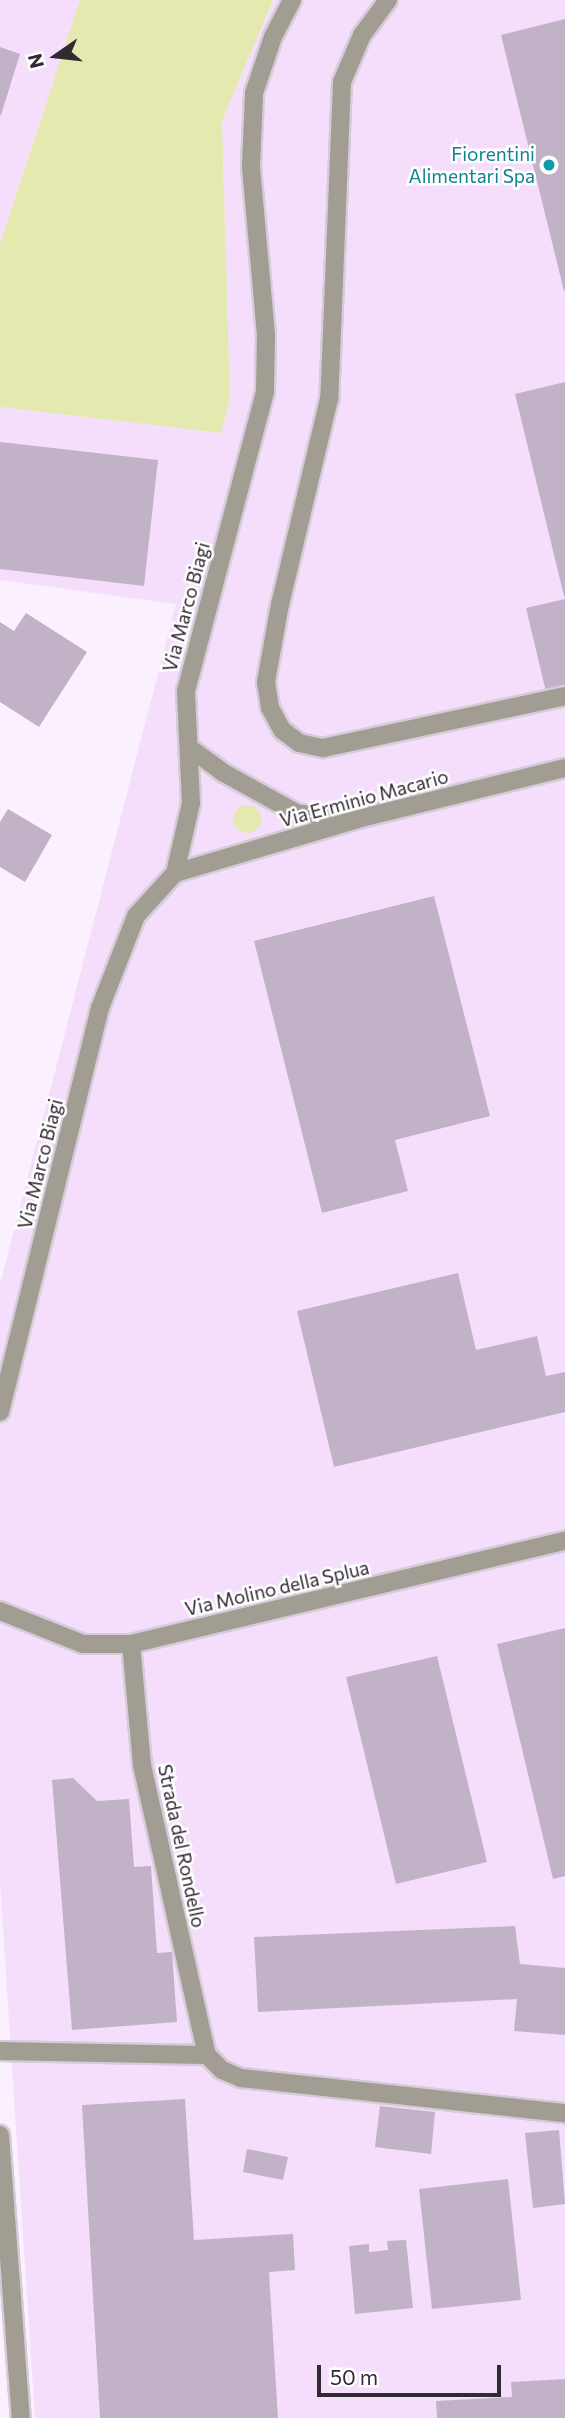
<!DOCTYPE html>
<style>
body{margin:0}
#map{position:relative;width:565px;height:2418px;overflow:hidden;background:#faf0fe;font-family:Commissioner,sans-serif}
div>[style]{position:absolute}
.built>*{inset:0;background:#f4defb}
.green>*{inset:0;background:#e4e9b0}
.round{border-radius:50%}
.building>*{inset:0;background:#c2b2c8}
.roads{filter:drop-shadow(2px 0 #d6ccd9) drop-shadow(-2px 0 #d6ccd9) drop-shadow(0 2px #d6ccd9) drop-shadow(0 -2px #d6ccd9)}
.minor>*{height:18px;margin:-9px;padding:0 9px;transform-origin:9px;border-radius:9px;background:#a19d92}
.dots>*{width:19px;height:19px;translate:-50% -50%;box-sizing:border-box;border:4px solid #fff;border-radius:50%}
span{translate:-50% -50%;white-space:nowrap;text-align:center;line-height:1.15;-webkit-text-stroke:5px #fff;paint-order:stroke}
.culture-label{font-size:19px;color:#0d838f}
.right{translate:-100% -50%;text-align:right}
.street-label{font-size:19px;color:#302a32}
.north{position:absolute;left:21px;top:21px;width:70px;height:70px;-webkit-text-stroke:5px #fff;paint-order:stroke;rotate:256deg;font-size:19px;font-weight:700;line-height:28px;text-align:center;color:#302a32}
.north::after{content:'';display:block;margin:auto;width:24px;height:32px;background:#302a32;clip-path:polygon(50% 0,100% 100%,50% 72%,0 100%)}
.scale{position:absolute;left:317px;top:2365px;width:184px;height:32px;box-sizing:border-box;border:4px solid #302a32;border-top:0;padding-left:9px;font-size:21px;line-height:24px;white-space:nowrap;color:#302a32;-webkit-text-stroke:5px #fff;paint-order:stroke}
</style>
<div id="map">
<div class="built">
<i style="clip-path:polygon(0 0,80px 0,0 244px)"></i>
<i style="clip-path:polygon(273px 0,565px 0,565px 2418px,35px 2418px,0 1882px,0 1284px,176px 604px,0 580px,0 407px,221px 433px,230px 399px,222px 121px)"></i>
</div>
<div class="green">
<i style="clip-path:polygon(80px 0,273px 0,222px 121px,230px 399px,221px 433px,0 407px,0 244px)"></i>
<i class="round" style="left:233px;top:805px;width:28px;height:28px"></i>
</div>
<div class="building">
<i style="clip-path:polygon(565px 19px,565px 291px,564px 291px,501px 35px)"></i>
<i style="clip-path:polygon(0 47px,20px 54px,1px 115px,0 115px)"></i>
<i style="clip-path:polygon(565px 382px,565px 596px,564px 596px,515px 394px)"></i>
<i style="clip-path:polygon(0 442px,158px 460px,144px 586px,0 569px)"></i>
<i style="clip-path:polygon(565px 599px,565px 687px,546px 692px,526px 608px)"></i>
<i style="clip-path:polygon(26px 613px,87px 652px,39px 727px,0 702px,0 622px,14px 631px)"></i>
<i style="clip-path:polygon(8px 809px,52px 835px,25px 882px,0 867px,0 822px)"></i>
<i style="clip-path:polygon(434px 896px,490px 1116px,395px 1140px,408px 1191px,322px 1213px,254px 941px)"></i>
<i style="clip-path:polygon(458px 1273px,476px 1350px,537px 1336px,546px 1376px,565px 1372px,565px 1412px,334px 1467px,297px 1311px)"></i>
<i style="clip-path:polygon(565px 1628px,565px 1876px,553px 1879px,497px 1644px)"></i>
<i style="clip-path:polygon(437px 1656px,487px 1862px,396px 1884px,346px 1677px)"></i>
<i style="clip-path:polygon(73px 1778px,97px 1801px,129px 1799px,134px 1867px,151px 1866px,157px 1953px,172px 1952px,177px 2022px,72px 2030px,52px 1780px)"></i>
<i style="clip-path:polygon(515px 1926px,520px 1964px,565px 1968px,565px 2035px,514px 2031px,517px 1999px,258px 2012px,254px 1937px)"></i>
<i style="clip-path:polygon(185px 2099px,194px 2240px,293px 2234px,295px 2270px,269px 2272px,278px 2418px,100px 2418px,82px 2105px)"></i>
<i style="clip-path:polygon(380px 2106px,435px 2112px,431px 2154px,375px 2147px)"></i>
<i style="clip-path:polygon(559px 2130px,565px 2204px,533px 2208px,525px 2133px)"></i>
<i style="clip-path:polygon(247px 2149px,288px 2157px,283px 2180px,243px 2172px)"></i>
<i style="clip-path:polygon(508px 2179px,521px 2300px,432px 2309px,419px 2189px)"></i>
<i style="clip-path:polygon(406px 2240px,413px 2308px,355px 2314px,349px 2246px,369px 2244px,369px 2252px,388px 2250px,387px 2241px)"></i>
<i style="clip-path:polygon(565px 2379px,565px 2418px,437px 2418px,436px 2401px,512px 2397px,511px 2382px)"></i>
</div>
<div class="roads">
<div class="minor">
<i style="left:388px;top:0;width:44px;rotate:126.6deg"></i>
<i style="left:362px;top:35px;width:51px;rotate:113.1deg"></i>
<i style="left:342px;top:82px;width:317px;rotate:92.3deg"></i>
<i style="left:329px;top:399px;width:211px;rotate:103.4deg"></i>
<i style="left:280px;top:604px;width:79px;rotate:100.2deg"></i>
<i style="left:266px;top:682px;width:26px;rotate:81deg"></i>
<i style="left:270px;top:708px;width:25px;rotate:61deg"></i>
<i style="left:282px;top:730px;width:21px;rotate:37deg"></i>
<i style="left:299px;top:743px;width:25px;rotate:12deg"></i>
<i style="left:323px;top:748px;width:248px;rotate:-12.1deg"></i>
<i style="left:191px;top:749px;width:41px;rotate:36deg"></i>
<i style="left:224px;top:773px;width:85px;rotate:29deg"></i>
<i style="left:298px;top:814px;width:54px;rotate:1.1deg"></i>
<i style="left:175px;top:873px;width:202px;rotate:-16.4deg"></i>
<i style="left:369px;top:816px;width:202px;rotate:-13.8deg"></i>
<i style="left:0;top:1412px;width:416px;rotate:-76.1deg"></i>
<i style="left:100px;top:1008px;width:99px;rotate:-68.6deg"></i>
<i style="left:136px;top:916px;width:58px;rotate:-47.8deg"></i>
<i style="left:175px;top:873px;width:72px;rotate:-77.1deg"></i>
<i style="left:191px;top:803px;width:112px;rotate:-92.6deg"></i>
<i style="left:186px;top:691px;width:310px;rotate:-75.2deg"></i>
<i style="left:265px;top:391px;width:56px;rotate:-89deg"></i>
<i style="left:266px;top:335px;width:170px;rotate:-95.1deg"></i>
<i style="left:251px;top:166px;width:73px;rotate:-87.6deg"></i>
<i style="left:254px;top:93px;width:59px;rotate:-71.3deg"></i>
<i style="left:273px;top:37px;width:42px;rotate:-62.8deg"></i>
<i style="left:0;top:1611px;width:89px;rotate:21.7deg"></i>
<i style="left:83px;top:1644px;width:48px"></i>
<i style="left:131px;top:1644px;width:446px;rotate:-13.4deg"></i>
<i style="left:131px;top:1644px;width:121px;rotate:84.8deg"></i>
<i style="left:142px;top:1765px;width:297px;rotate:77.4deg"></i>
<i style="left:207px;top:2055px;width:21px;rotate:45deg"></i>
<i style="left:222px;top:2070px;width:21px;rotate:23deg"></i>
<i style="left:241px;top:2078px;width:326px;rotate:6.2deg"></i>
<i style="left:0;top:2051px;width:207px;rotate:1.1deg"></i>
<i style="left:0;top:2135px;width:284px;rotate:85.8deg"></i>
</div>
</div>
<div class="dots">
<i style="left:549px;top:165px;background:#0f9aa8"></i>
</div>
<div class="culture-label">
<span class="right" style="left:535px;top:165px">Fiorentini<br>Alimentari Spa</span>
</div>
<div class="street-label">
<span style="left:186px;top:607px;rotate:-75deg">Via Marco Biagi</span>
<span style="left:364px;top:798px;rotate:-15deg">Via Erminio Macario</span>
<span style="left:40px;top:1164px;rotate:-76deg">Via Marco Biagi</span>
<span style="left:277px;top:1588px;rotate:-13deg">Via Molino della Splua</span>
<span style="left:182px;top:1846px;rotate:78deg">Strada del Rondello</span>
</div>
<div class="north">N</div>
<div class="scale">50 m</div>
</div>
